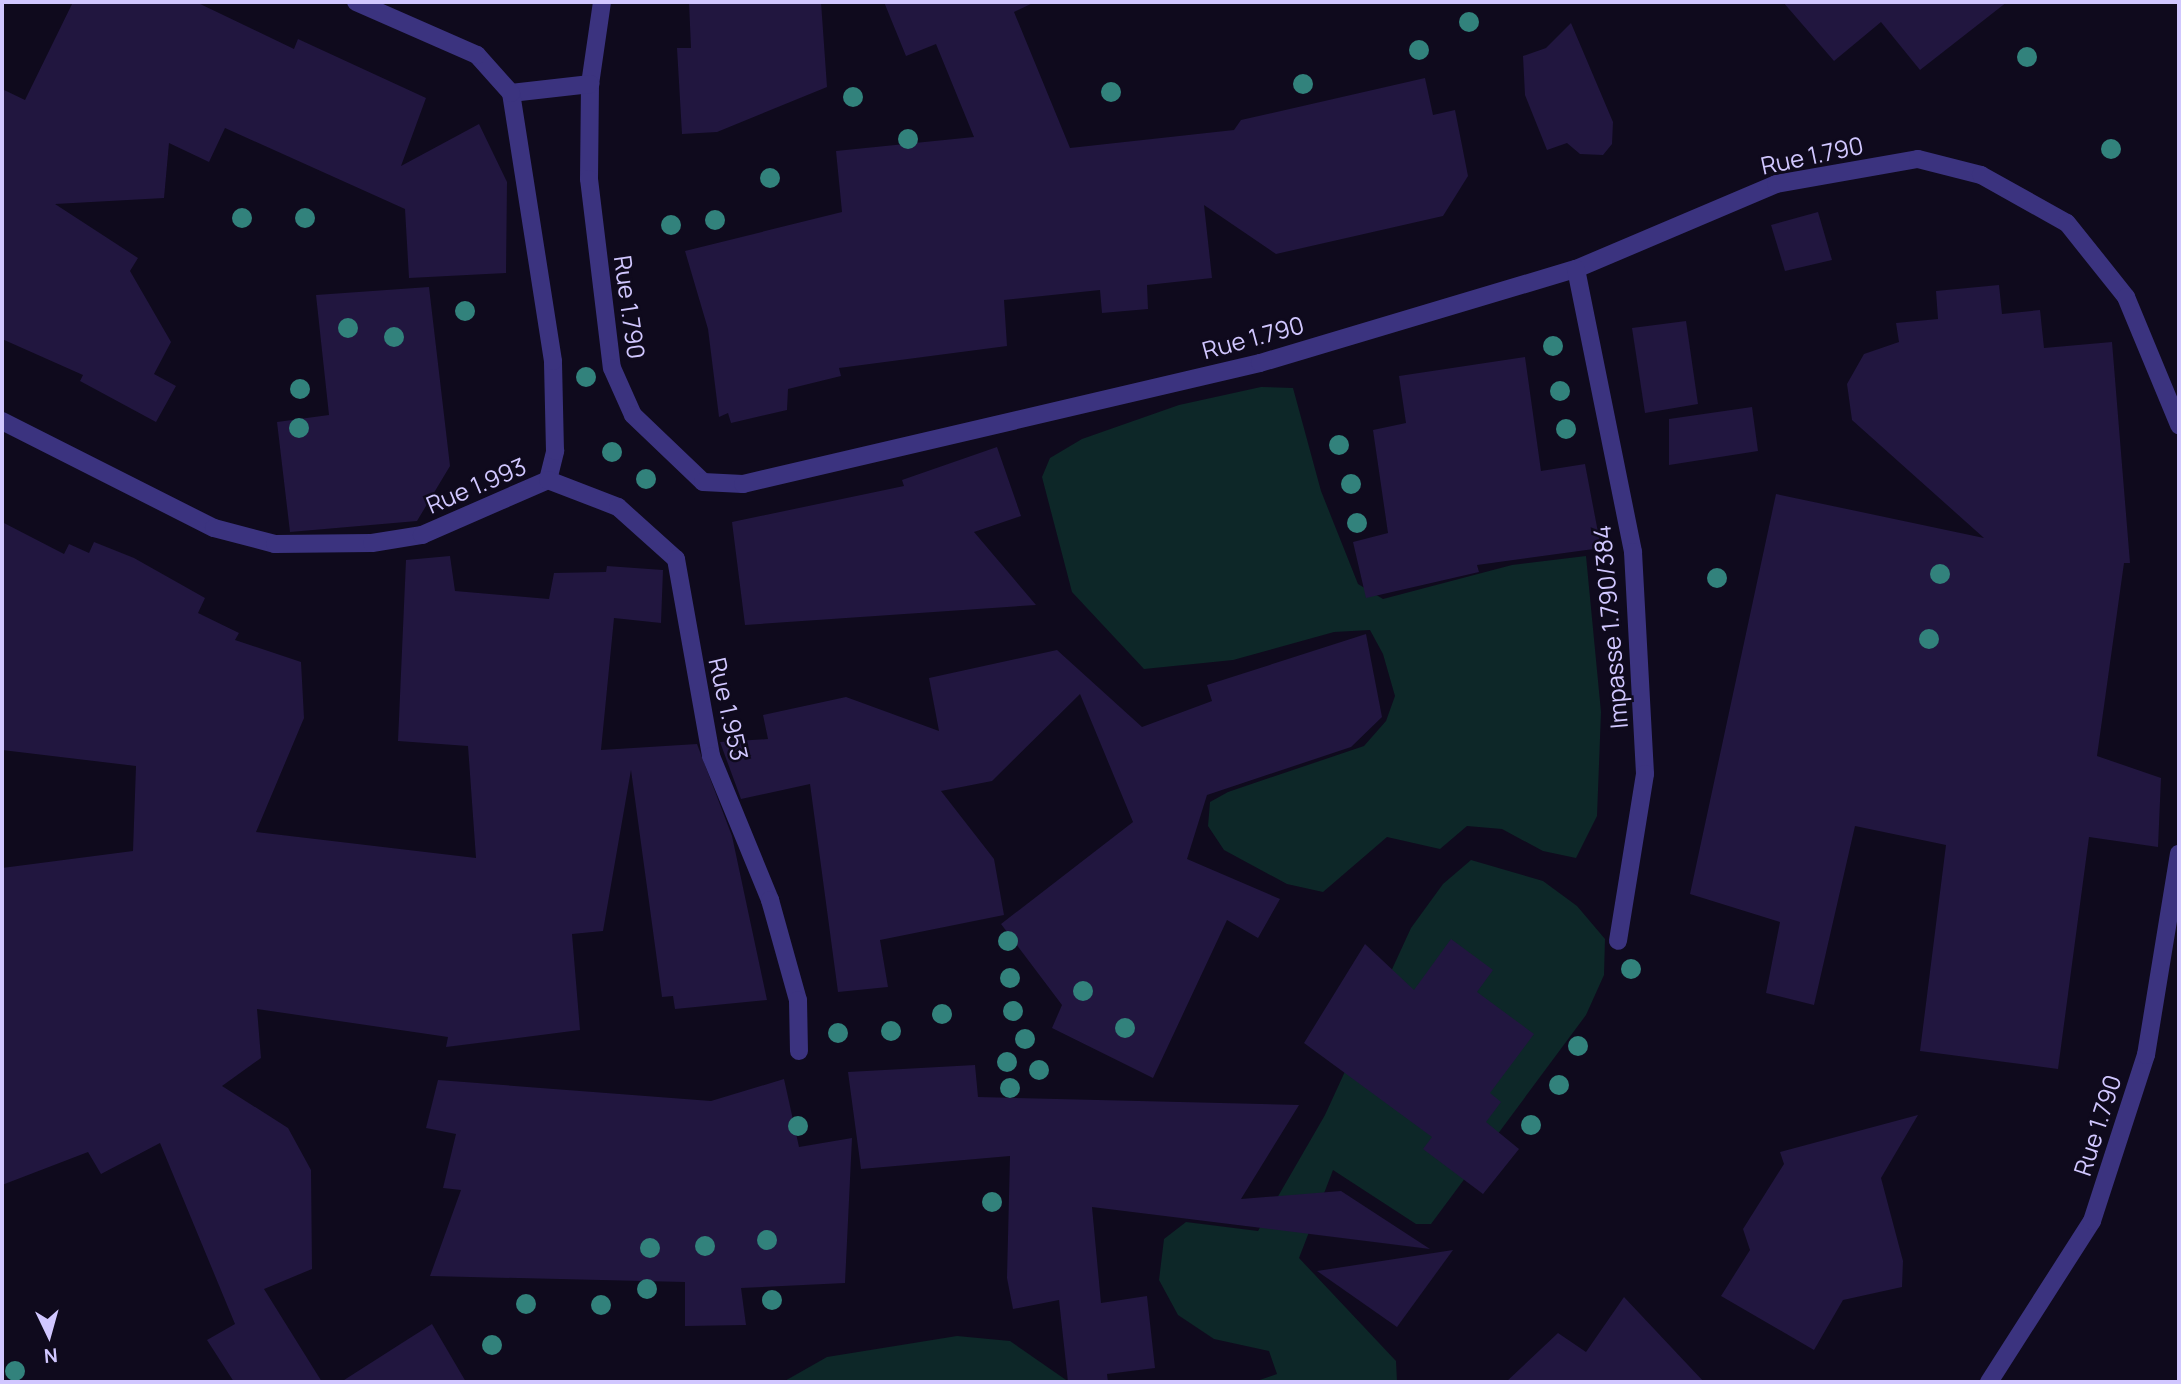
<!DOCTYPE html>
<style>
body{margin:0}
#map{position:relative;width:2181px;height:1384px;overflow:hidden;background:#0f0a1d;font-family:Manrope,sans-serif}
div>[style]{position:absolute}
.green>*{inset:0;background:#0d2728}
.building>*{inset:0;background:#21163f}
.street>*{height:18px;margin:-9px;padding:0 9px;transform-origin:9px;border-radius:9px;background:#3b337f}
.trees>*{width:20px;height:20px;margin:-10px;border-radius:50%;background:#32827c}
span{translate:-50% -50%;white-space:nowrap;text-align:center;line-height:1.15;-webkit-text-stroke:5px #0f0a1d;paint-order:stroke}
.street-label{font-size:24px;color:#d1c7ff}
.frame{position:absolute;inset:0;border:4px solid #d1c7ff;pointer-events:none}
.north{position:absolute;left:14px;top:1300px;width:70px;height:70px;-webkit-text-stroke:5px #0f0a1d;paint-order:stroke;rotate:175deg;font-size:19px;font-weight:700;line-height:28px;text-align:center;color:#d1c7ff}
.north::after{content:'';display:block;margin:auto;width:24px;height:32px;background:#d1c7ff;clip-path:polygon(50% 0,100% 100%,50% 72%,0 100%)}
</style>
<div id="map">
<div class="green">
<i style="clip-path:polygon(1261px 387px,1293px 388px,1321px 491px,1358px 584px,1383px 599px,1512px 565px,1586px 556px,1601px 712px,1597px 816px,1576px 858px,1543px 851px,1502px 829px,1467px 826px,1440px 849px,1387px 837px,1323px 892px,1287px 884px,1224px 850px,1208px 826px,1210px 802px,1228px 792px,1364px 746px,1386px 721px,1395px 696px,1383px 654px,1370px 630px,1334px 632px,1233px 660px,1144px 669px,1072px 592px,1042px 477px,1050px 458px,1082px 439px,1179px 405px)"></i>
<i style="clip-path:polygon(1471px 860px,1543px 881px,1577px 906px,1605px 939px,1604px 975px,1586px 1015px,1431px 1224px,1416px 1224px,1333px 1170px,1299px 1258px,1396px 1361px,1397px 1382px,1254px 1382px,1277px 1374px,1269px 1351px,1214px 1339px,1178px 1315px,1159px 1280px,1164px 1239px,1186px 1222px,1258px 1231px,1325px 1115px,1411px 928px,1443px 884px)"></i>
<i style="clip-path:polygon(957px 1336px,1010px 1341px,1069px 1382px,783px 1382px,827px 1357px)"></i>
</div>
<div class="building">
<i style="clip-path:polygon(73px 2px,196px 2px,294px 49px,298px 39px,426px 98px,401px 166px,479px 124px,507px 182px,506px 273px,409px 278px,405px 209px,225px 128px,209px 162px,169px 143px,164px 198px,55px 204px,138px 258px,130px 271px,171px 342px,154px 374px,176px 386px,156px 422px,80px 381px,83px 375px,2px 339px,2px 89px,25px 100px)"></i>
<i style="clip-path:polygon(689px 2px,821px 2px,827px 87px,717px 132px,682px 134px,677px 48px,691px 48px)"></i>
<i style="clip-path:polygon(884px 2px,1035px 2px,1014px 12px,1070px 148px,1234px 130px,1241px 120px,1425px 78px,1433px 115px,1455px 110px,1468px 176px,1443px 216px,1276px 254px,1204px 205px,1212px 278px,1147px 285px,1148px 309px,1102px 313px,1100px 290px,1004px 300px,1007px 346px,839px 368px,841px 376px,788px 389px,787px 410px,731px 423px,728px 413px,719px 417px,708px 329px,685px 251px,842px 212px,836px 151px,974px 137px,936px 44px,906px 56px)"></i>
<i style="clip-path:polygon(1783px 2px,2007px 2px,1920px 70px,1881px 22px,1834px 61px)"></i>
<i style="clip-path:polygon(1571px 23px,1613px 122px,1612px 144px,1603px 155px,1580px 154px,1567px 143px,1547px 150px,1525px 95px,1523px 56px,1546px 48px)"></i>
<i style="clip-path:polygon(1818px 212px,1832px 260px,1785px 271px,1771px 225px)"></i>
<i style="clip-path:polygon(1999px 285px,2002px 314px,2040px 310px,2044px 348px,2112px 342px,2130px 563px,2124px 563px,2097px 756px,2161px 778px,2158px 847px,2089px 837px,2058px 1069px,1920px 1051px,1946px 845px,1855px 826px,1814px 1005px,1766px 993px,1780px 922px,1690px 894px,1776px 494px,1984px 538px,1852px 420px,1847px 384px,1864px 354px,1899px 342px,1896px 323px,1938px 319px,1936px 291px)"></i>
<i style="clip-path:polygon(429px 287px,450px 466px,417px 521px,290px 532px,277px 422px,329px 415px,316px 295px)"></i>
<i style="clip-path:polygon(1686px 321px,1698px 404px,1645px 413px,1632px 328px)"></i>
<i style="clip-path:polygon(1525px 357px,1541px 471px,1585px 464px,1601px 548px,1477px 565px,1479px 572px,1366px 598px,1353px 542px,1388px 533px,1373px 430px,1406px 423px,1399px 376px)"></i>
<i style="clip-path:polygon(1752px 407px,1758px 451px,1669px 465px,1669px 419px)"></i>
<i style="clip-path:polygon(997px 447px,1021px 516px,974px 532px,1036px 605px,745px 625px,732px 522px,904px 486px,902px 480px)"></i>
<i style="clip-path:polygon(2px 522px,64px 554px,69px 544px,89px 553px,94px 542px,134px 558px,205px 598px,198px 613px,239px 633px,235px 640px,301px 662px,304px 718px,256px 832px,476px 858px,468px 746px,398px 741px,406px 560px,450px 556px,455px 591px,549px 599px,554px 573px,606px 572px,607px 566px,663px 570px,661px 623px,614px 618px,601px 750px,697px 744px,732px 836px,767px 1000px,675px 1009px,673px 996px,662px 997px,631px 770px,603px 931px,572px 934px,580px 1030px,446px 1047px,448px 1037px,257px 1009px,261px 1058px,222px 1086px,288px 1128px,311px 1170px,312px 1269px,264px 1289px,322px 1382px,234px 1382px,207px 1340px,235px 1324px,160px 1143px,101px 1174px,88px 1152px,2px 1185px,2px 868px,133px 851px,136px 766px,2px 750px)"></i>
<i style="clip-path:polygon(1366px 634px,1382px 717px,1351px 747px,1207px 795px,1187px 859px,1280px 899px,1258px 938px,1227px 920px,1153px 1078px,1052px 1028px,1062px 1005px,1001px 924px,1133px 822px,1080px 694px,992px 781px,941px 791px,994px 859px,1004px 915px,880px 940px,888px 987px,838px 992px,810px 784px,741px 799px,720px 742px,768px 739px,763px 715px,846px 697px,939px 731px,929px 678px,1057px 650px,1142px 727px,1212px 701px,1207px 685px)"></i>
<i style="clip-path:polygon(1451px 939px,1493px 970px,1477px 992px,1534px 1034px,1490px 1093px,1501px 1102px,1486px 1122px,1519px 1149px,1483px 1194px,1423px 1149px,1432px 1137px,1304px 1043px,1365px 944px,1414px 990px)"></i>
<i style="clip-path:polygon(975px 1065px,978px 1097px,1299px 1105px,1241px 1199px,1341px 1191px,1430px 1249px,1092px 1207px,1101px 1303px,1147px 1296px,1155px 1368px,1107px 1374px,1108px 1382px,1068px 1382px,1059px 1300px,1013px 1309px,1007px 1278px,1010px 1156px,861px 1169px,848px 1072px)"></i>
<i style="clip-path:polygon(784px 1079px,799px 1147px,852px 1138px,845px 1283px,741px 1288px,746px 1325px,685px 1326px,685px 1282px,430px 1276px,461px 1190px,443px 1188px,456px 1134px,426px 1128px,438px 1080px,711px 1101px)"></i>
<i style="clip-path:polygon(1918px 1115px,1881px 1178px,1903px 1261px,1902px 1287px,1843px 1300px,1814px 1350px,1721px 1296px,1750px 1250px,1743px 1229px,1784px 1164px,1780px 1152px)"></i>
<i style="clip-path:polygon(1453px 1250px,1397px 1327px,1317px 1271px)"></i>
<i style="clip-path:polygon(1624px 1297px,1704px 1382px,1506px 1382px,1558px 1333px,1586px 1352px)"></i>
<i style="clip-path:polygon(432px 1324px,466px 1382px,341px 1382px,402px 1343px)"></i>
</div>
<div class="street">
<i style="left:602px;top:2px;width:83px;rotate:98.3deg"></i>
<i style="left:590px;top:84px;width:95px;rotate:90.6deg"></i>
<i style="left:589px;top:179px;width:190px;rotate:83.1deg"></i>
<i style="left:612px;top:368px;width:51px;rotate:65.9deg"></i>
<i style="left:633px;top:415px;width:97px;rotate:43.7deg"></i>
<i style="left:703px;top:482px;width:40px;rotate:2.9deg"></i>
<i style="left:743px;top:484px;width:531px;rotate:-13.17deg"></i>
<i style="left:1260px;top:363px;width:330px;rotate:-16.6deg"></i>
<i style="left:1576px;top:269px;width:217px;rotate:-23deg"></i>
<i style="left:1776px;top:184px;width:144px;rotate:-10deg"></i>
<i style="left:1918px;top:159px;width:65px;rotate:14.3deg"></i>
<i style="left:1981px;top:175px;width:98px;rotate:29.2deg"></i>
<i style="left:2067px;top:223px;width:95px;rotate:51.4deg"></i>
<i style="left:2126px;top:297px;width:139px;rotate:67.5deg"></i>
<i style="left:511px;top:93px;width:80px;rotate:-6.5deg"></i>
<i style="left:1576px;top:269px;width:289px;rotate:78.6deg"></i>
<i style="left:1633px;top:552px;width:222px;rotate:86.9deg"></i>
<i style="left:1645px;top:774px;width:169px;rotate:99.2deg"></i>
<i style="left:2px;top:421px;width:237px;rotate:26.8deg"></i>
<i style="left:214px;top:528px;width:63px;rotate:14.7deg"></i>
<i style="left:275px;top:544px;width:97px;rotate:-0.6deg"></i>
<i style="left:372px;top:543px;width:51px;rotate:-9.1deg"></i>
<i style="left:422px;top:535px;width:137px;rotate:-23.6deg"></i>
<i style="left:548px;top:480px;width:30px;rotate:-76deg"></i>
<i style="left:555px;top:451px;width:90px;rotate:-91.3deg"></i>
<i style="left:553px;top:361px;width:271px;rotate:-98.9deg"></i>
<i style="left:511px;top:93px;width:51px;rotate:-131.8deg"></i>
<i style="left:477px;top:55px;width:132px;rotate:-156.3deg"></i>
<i style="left:548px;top:480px;width:75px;rotate:21.1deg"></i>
<i style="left:618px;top:507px;width:78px;rotate:41.9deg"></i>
<i style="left:676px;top:559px;width:200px;rotate:79.9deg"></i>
<i style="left:711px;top:756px;width:156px;rotate:67.7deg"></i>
<i style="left:770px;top:900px;width:104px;rotate:74.4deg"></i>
<i style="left:798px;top:1000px;width:51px;rotate:88.9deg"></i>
<i style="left:1989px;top:1382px;width:191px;rotate:-57.4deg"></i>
<i style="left:2092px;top:1221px;width:175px;rotate:-72deg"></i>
<i style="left:2146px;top:1055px;width:204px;rotate:-80.7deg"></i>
</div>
<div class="trees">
<i style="left:1469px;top:22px"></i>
<i style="left:1419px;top:50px"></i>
<i style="left:2027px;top:57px"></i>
<i style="left:1303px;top:84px"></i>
<i style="left:1111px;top:92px"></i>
<i style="left:853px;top:97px"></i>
<i style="left:908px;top:139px"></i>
<i style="left:2111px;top:149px"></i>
<i style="left:770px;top:178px"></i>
<i style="left:242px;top:218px"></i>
<i style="left:305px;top:218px"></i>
<i style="left:715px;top:220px"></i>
<i style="left:671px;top:225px"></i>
<i style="left:465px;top:311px"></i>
<i style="left:348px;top:328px"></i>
<i style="left:394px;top:337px"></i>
<i style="left:1553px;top:346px"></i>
<i style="left:586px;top:377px"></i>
<i style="left:300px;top:389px"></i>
<i style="left:1560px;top:391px"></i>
<i style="left:299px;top:428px"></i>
<i style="left:1566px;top:429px"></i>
<i style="left:1339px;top:445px"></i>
<i style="left:612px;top:452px"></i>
<i style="left:646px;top:479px"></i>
<i style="left:1351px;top:484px"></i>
<i style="left:1357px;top:523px"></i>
<i style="left:1940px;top:574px"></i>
<i style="left:1717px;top:578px"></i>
<i style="left:1929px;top:639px"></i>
<i style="left:1008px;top:941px"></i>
<i style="left:1631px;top:969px"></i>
<i style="left:1010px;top:978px"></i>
<i style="left:1083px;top:991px"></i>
<i style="left:1013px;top:1011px"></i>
<i style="left:942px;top:1014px"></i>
<i style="left:1125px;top:1028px"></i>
<i style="left:891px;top:1031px"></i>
<i style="left:838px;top:1033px"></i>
<i style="left:1025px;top:1039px"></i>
<i style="left:1578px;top:1046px"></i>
<i style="left:1007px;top:1062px"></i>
<i style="left:1039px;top:1070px"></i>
<i style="left:1559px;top:1085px"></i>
<i style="left:1010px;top:1088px"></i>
<i style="left:1531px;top:1125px"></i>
<i style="left:798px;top:1126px"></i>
<i style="left:992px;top:1202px"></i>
<i style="left:767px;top:1240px"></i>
<i style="left:705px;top:1246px"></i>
<i style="left:650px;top:1248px"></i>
<i style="left:647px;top:1289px"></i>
<i style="left:772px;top:1300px"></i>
<i style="left:526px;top:1304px"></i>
<i style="left:601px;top:1305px"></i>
<i style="left:492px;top:1345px"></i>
<i style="left:15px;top:1371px"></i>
</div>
<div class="street-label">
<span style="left:1812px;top:155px;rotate:-12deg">Rue 1.790</span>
<span style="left:630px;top:307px;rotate:82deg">Rue 1.790</span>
<span style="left:1253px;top:337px;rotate:-15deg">Rue 1.790</span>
<span style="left:476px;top:485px;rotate:-23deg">Rue 1.993</span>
<span style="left:1610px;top:627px;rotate:-95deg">Impasse 1.790/384</span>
<span style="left:729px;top:709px;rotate:77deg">Rue 1.953</span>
<span style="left:2097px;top:1125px;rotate:-72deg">Rue 1.790</span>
</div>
<div class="frame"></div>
<div class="north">N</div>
</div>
